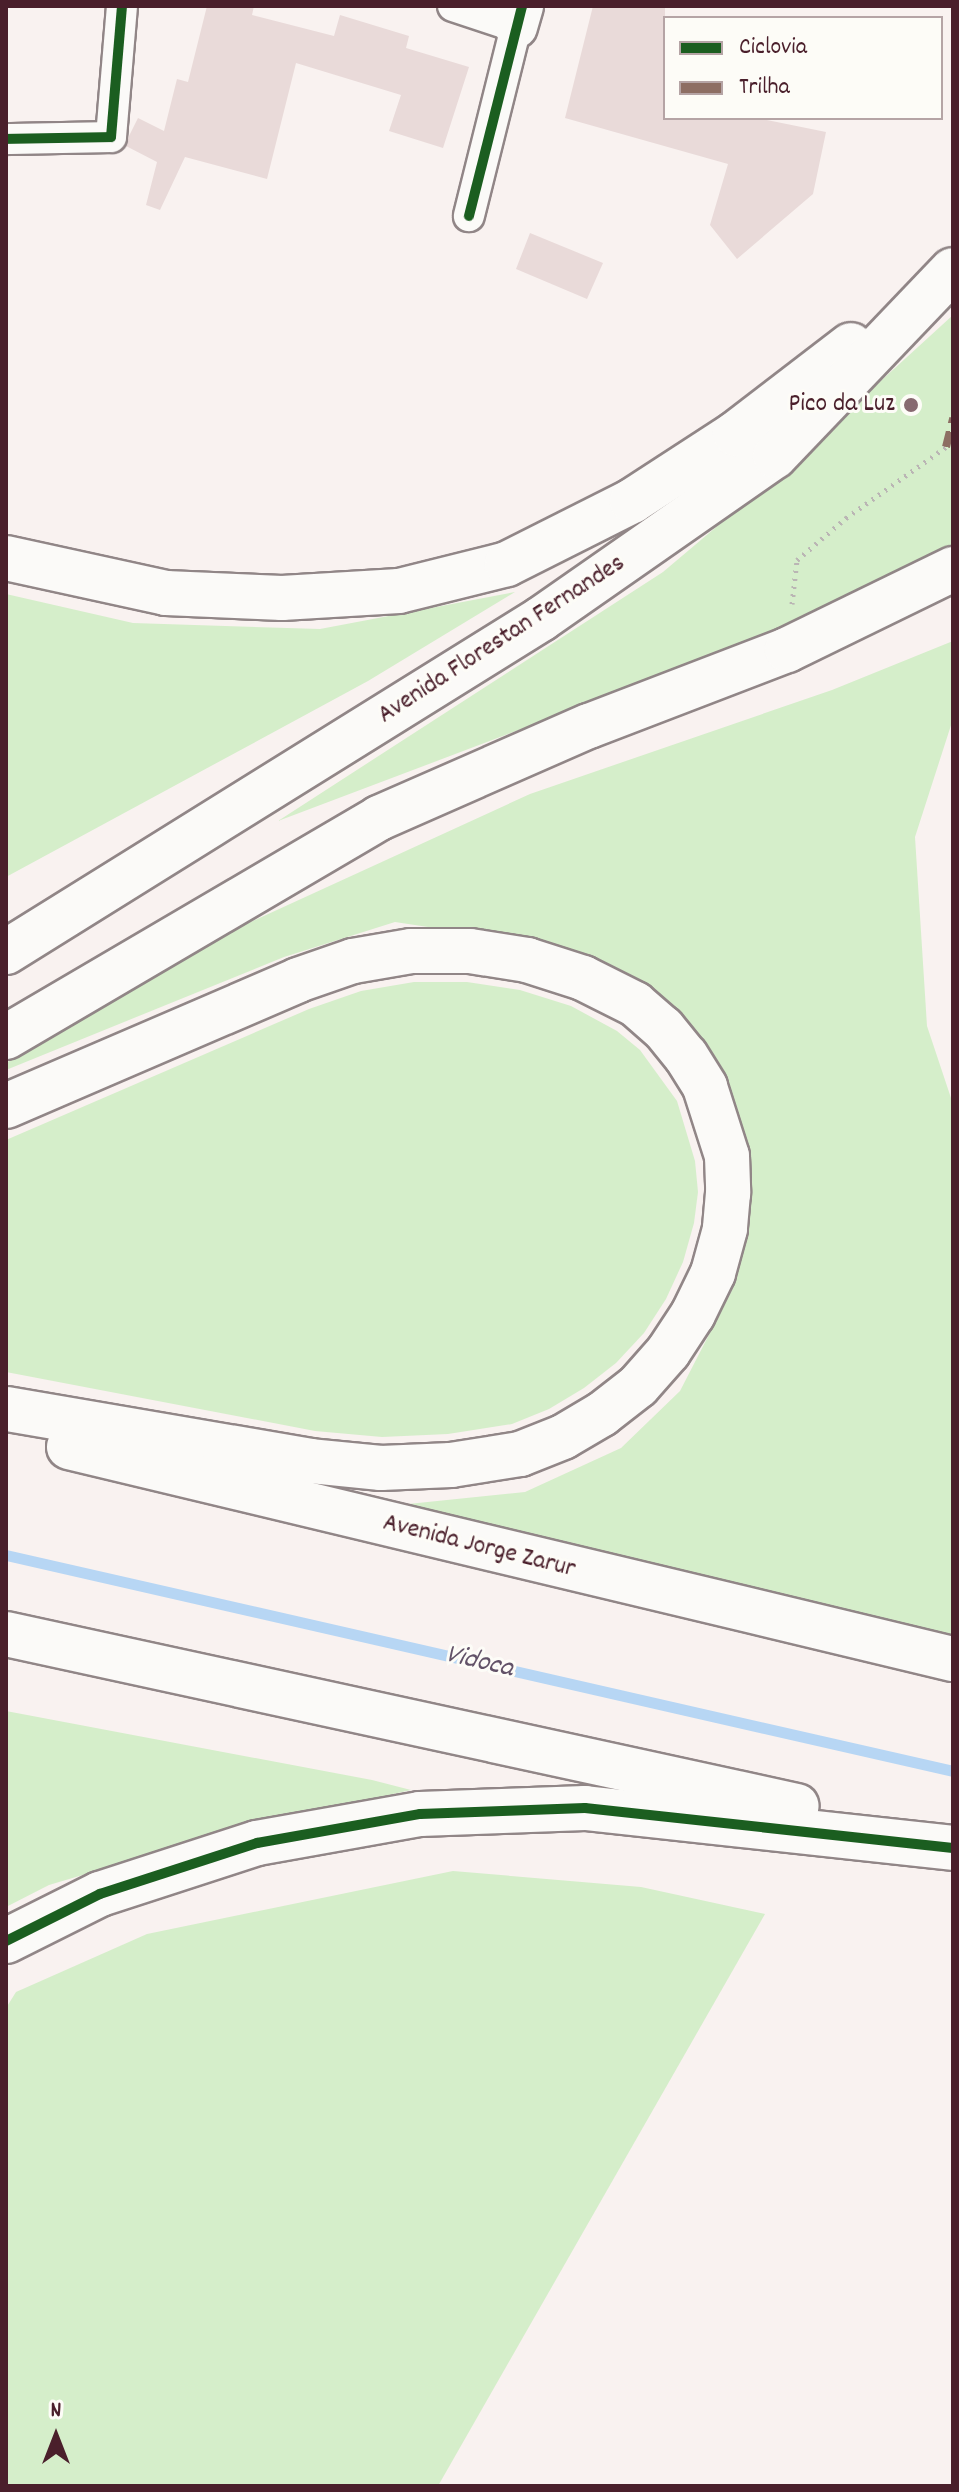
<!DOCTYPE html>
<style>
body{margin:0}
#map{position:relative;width:959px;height:2492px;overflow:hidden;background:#f9f2f0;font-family:Dekko,sans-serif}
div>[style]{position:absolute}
.green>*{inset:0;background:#d5eeca}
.stream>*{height:11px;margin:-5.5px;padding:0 5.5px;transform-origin:5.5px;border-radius:5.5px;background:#b7d6f4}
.building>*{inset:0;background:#e9dad9}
.path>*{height:5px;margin-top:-2.5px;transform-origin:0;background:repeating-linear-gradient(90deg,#bab5b4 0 2px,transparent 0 8px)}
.roads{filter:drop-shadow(2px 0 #918687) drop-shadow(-2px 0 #918687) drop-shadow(0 2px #918687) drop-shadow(0 -2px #918687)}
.street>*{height:30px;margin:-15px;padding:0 15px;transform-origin:15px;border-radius:15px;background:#fbfaf8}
.secondary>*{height:42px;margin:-21px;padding:0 21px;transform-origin:21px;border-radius:21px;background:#fbfaf8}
.highway>*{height:44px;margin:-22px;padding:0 22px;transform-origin:22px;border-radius:22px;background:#fbfaf8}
.quiet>*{height:8px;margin-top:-4px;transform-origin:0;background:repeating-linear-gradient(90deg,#8d6e63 0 16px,transparent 0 24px)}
.cycleway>*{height:10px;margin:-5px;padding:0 5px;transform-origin:5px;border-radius:5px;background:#1b5e20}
.dots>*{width:22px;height:22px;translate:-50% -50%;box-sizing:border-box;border:4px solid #fdfcf7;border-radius:50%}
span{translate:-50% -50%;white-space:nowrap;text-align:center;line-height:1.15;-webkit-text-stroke:6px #fdfcf7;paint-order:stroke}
.poi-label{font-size:26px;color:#4a1f2b}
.right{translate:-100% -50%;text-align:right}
.street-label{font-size:26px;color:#4a1f2b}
.water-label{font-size:28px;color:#625268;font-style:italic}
.frame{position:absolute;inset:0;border:8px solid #4a1f2b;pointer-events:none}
.legend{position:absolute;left:663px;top:16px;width:280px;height:104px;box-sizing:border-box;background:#fdfcf7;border:2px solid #b5a4a5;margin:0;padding:10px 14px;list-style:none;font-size:24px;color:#4a1f2b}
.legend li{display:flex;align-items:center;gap:16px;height:40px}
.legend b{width:40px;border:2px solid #b5a4a5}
.north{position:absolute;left:16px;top:2396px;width:80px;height:80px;-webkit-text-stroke:6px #fdfcf7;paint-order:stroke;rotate:0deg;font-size:22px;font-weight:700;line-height:32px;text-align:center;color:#4a1f2b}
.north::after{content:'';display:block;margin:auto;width:28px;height:36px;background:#4a1f2b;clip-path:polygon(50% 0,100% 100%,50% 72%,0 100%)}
</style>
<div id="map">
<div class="green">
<i style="clip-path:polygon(953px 315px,953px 545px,818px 617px,278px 821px,663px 572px,779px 474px)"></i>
<i style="clip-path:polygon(515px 592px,368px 681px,6px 877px,6px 594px,133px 623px,320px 629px)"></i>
<i style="clip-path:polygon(953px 641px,953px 719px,915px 837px,927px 1026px,953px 1104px,953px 1640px,379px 1507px,525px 1492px,621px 1448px,680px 1391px,733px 1288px,749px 1181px,724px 1082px,683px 1017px,596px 965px,494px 937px,395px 922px,284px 957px,6px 1070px,6px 1063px,231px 931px,530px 794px,832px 690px)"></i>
<i style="clip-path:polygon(414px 982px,467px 982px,520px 990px,571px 1006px,617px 1031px,640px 1050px,677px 1101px,695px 1161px,698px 1192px,694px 1223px,683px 1262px,666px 1299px,644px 1333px,616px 1363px,584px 1388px,549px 1409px,512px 1424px,448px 1434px,382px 1437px,315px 1431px,6px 1372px,6px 1140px,309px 1009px,361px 991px)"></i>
<i style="clip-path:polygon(6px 1711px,372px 1780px,411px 1790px,241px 1828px,49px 1885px,6px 1907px)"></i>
<i style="clip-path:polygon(453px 1871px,641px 1887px,765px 1914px,438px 2486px,6px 2486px,6px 2008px,16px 1992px,147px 1934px)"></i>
</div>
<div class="stream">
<i style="left:6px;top:1555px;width:971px;rotate:12.85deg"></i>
</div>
<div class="building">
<i style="clip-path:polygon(207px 6px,254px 6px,252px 15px,334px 36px,340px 15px,409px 36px,406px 48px,469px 67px,443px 148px,389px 131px,401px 95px,296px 63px,267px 179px,185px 157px,160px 210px,146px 205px,157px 162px,126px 146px,129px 136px,138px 118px,164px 131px,177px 79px,188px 82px)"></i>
<i style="clip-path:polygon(593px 6px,665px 6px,665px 118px,757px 118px,826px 132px,813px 194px,737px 259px,710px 225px,728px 164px,565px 118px)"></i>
<i style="clip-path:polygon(530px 233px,603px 263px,587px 299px,516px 269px)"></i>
</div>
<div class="path">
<i style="left:792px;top:604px;width:44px;rotate:-83.5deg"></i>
<i style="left:797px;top:560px;width:65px;rotate:-40.6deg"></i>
<i style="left:846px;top:518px;width:123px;rotate:-35.4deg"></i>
</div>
<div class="roads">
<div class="street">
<i style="left:453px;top:6px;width:66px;rotate:18.4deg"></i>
<i style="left:516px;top:27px;width:195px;rotate:104deg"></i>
<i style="left:6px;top:139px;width:105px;rotate:-1.1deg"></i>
<i style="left:111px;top:137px;width:131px;rotate:-85.2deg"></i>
</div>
<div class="secondary">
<i style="left:516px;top:27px;width:22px;rotate:-74deg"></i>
</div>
<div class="highway">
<i style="left:6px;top:558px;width:164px;rotate:12.3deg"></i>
<i style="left:166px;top:593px;width:116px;rotate:2.5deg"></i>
<i style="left:282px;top:598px;width:117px;rotate:-3.4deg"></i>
<i style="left:399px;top:591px;width:111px;rotate:-14deg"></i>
<i style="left:507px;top:564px;width:140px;rotate:-26.7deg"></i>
<i style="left:632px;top:501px;width:123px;rotate:-33deg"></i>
<i style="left:735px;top:434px;width:146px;rotate:-37.5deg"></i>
<i style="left:6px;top:952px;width:630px;rotate:-31.9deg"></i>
<i style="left:541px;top:619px;width:285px;rotate:-34.9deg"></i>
<i style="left:775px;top:456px;width:257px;rotate:-46.3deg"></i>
<i style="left:6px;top:1037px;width:433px;rotate:-30.4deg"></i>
<i style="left:379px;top:818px;width:229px;rotate:-23.7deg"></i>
<i style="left:589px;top:726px;width:212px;rotate:-21deg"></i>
<i style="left:787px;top:650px;width:185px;rotate:-26deg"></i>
<i style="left:6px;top:1106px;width:318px;rotate:-23.3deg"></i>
<i style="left:298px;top:980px;width:58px;rotate:-19.1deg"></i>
<i style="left:353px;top:961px;width:59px;rotate:-9.8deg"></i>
<i style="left:411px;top:951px;width:59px"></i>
<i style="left:470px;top:951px;width:58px;rotate:9deg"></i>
<i style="left:527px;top:960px;width:59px;rotate:17.8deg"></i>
<i style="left:583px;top:978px;width:58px;rotate:26.6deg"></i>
<i style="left:635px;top:1004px;width:37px;rotate:41deg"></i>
<i style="left:663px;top:1028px;width:36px;rotate:51deg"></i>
<i style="left:686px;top:1056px;width:36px;rotate:58deg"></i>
<i style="left:705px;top:1087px;width:72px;rotate:72.3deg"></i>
<i style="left:727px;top:1156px;width:37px;rotate:88deg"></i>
<i style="left:728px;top:1193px;width:36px;rotate:95deg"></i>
<i style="left:725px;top:1229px;width:46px;rotate:105.3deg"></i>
<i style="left:713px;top:1273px;width:46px;rotate:116deg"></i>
<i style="left:693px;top:1314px;width:45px;rotate:123.3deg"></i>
<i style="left:668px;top:1352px;width:45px;rotate:131.4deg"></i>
<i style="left:638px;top:1386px;width:46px;rotate:142.1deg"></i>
<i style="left:602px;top:1414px;width:45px;rotate:149.5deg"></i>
<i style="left:563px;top:1437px;width:46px;rotate:158.4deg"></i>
<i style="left:520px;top:1454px;width:70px;rotate:170.9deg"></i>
<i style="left:451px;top:1465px;width:70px;rotate:177.5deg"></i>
<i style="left:381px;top:1468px;width:70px;rotate:-174.3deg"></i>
<i style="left:311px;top:1461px;width:309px;rotate:-170.3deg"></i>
<i style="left:69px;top:1447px;width:909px;rotate:13.49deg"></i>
<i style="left:6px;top:1634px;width:809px;rotate:12.27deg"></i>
<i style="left:6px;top:1941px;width:105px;rotate:-26.6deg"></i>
<i style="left:100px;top:1894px;width:165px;rotate:-18deg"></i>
<i style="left:257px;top:1843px;width:166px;rotate:-10.1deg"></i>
<i style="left:420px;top:1814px;width:165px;rotate:-2.1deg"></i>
<i style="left:585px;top:1808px;width:370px;rotate:6.2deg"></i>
</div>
</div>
<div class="quiet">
<i style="left:946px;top:447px;width:30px;rotate:-76deg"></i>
</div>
<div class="cycleway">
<i style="left:6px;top:139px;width:105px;rotate:-1.1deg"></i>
<i style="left:111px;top:137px;width:131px;rotate:-85.2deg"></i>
<i style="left:469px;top:216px;width:217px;rotate:-75.8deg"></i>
<i style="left:6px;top:1941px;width:105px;rotate:-26.6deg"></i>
<i style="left:100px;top:1894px;width:165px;rotate:-18deg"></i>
<i style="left:257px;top:1843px;width:166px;rotate:-10.1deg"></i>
<i style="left:420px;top:1814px;width:165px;rotate:-2.1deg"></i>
<i style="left:585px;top:1808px;width:370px;rotate:6.2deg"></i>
</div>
<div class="dots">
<i style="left:911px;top:405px;background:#876970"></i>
</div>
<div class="poi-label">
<span class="right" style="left:895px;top:405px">Pico da Luz</span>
</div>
<div class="street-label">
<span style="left:502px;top:640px;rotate:-33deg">Avenida Florestan Fernandes</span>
<span style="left:479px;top:1547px;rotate:14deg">Avenida Jorge Zarur</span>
</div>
<div class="water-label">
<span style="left:479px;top:1663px;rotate:13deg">Vidoca</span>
</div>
<div class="frame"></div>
<ul class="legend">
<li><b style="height:10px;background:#1b5e20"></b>Ciclovia</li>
<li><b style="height:10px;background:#8d6e63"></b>Trilha</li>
</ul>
<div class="north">N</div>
</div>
